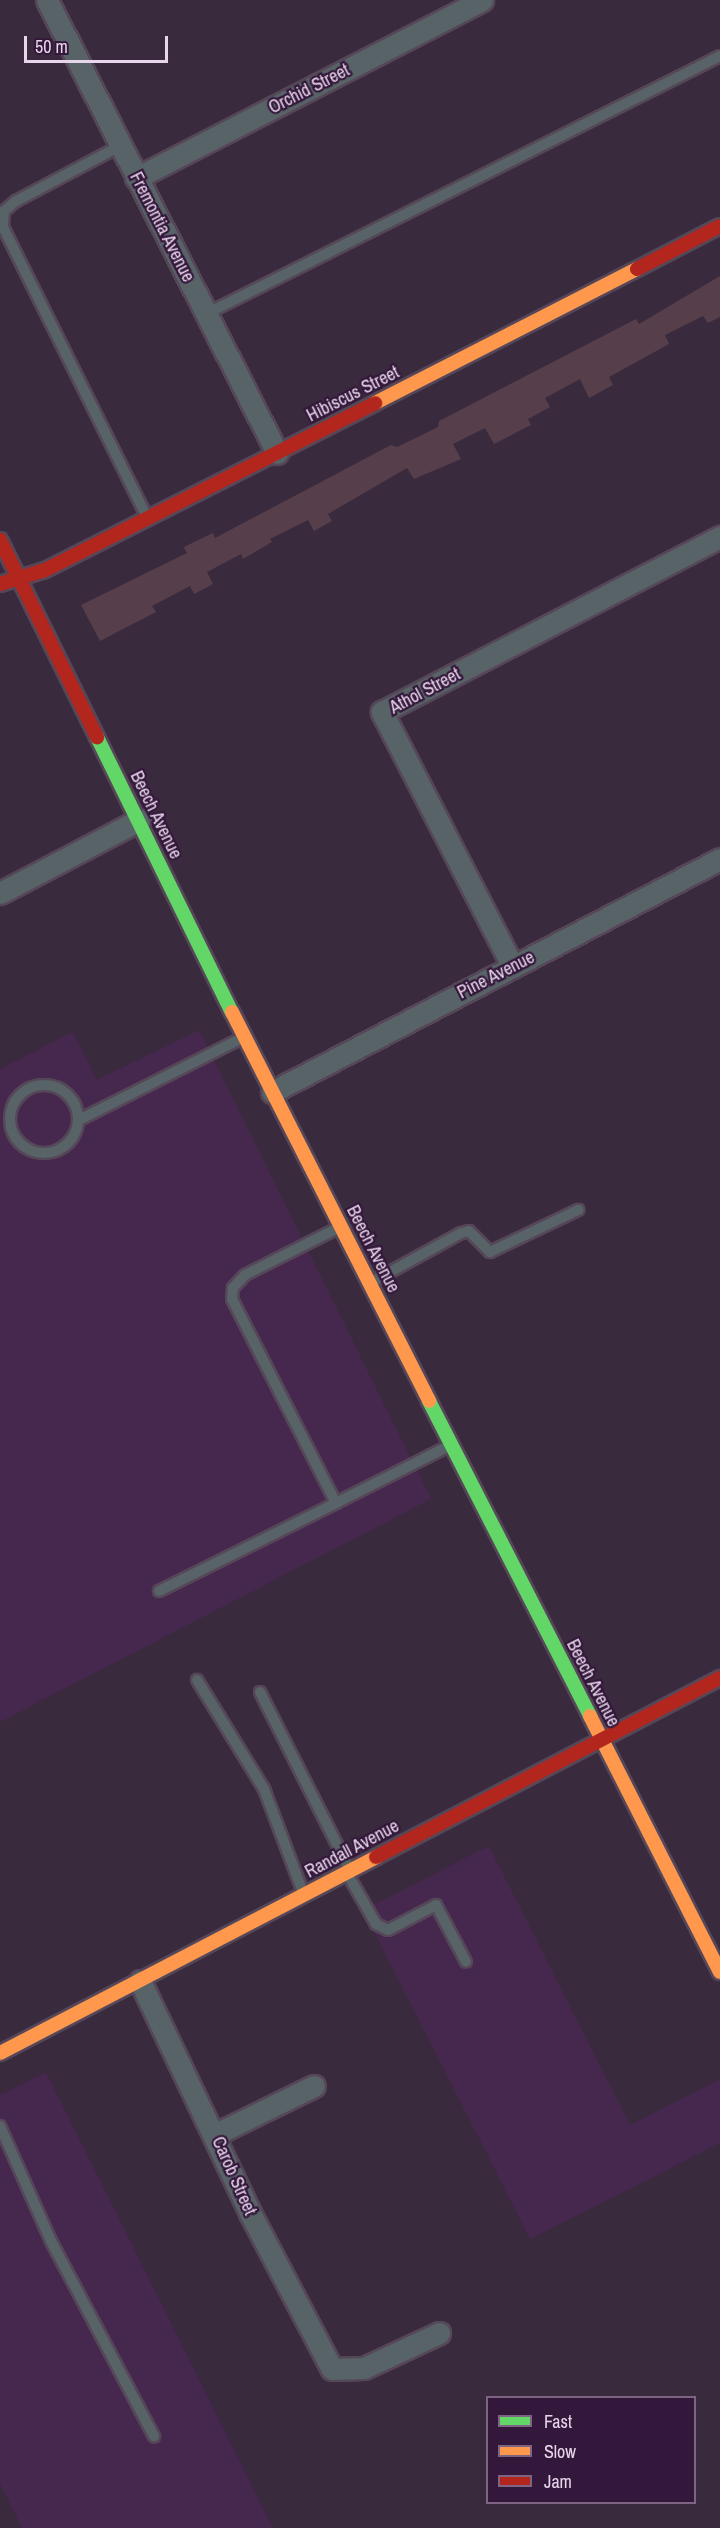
<!DOCTYPE html>
<style>
body{margin:0}
#map{position:relative;width:720px;height:2528px;overflow:hidden;background:#3a2a3e;font-family:"Archivo Narrow",sans-serif}
div>[style]{position:absolute}
.built>*{inset:0;background:#46274e}
.building>*{inset:0;background:#563f4a}
.roads{filter:drop-shadow(2px 0 #554758) drop-shadow(-2px 0 #554758) drop-shadow(0 2px #554758) drop-shadow(0 -2px #554758)}
.lane>*{height:10px;margin:-5px;padding:0 5px;transform-origin:5px;border-radius:5px;background:#586367}
.lane>.ring{margin:-5px;padding:0;box-sizing:content-box;background:none;border:10px solid #586367;border-radius:50%}
.street>*{height:21px;margin:-10.5px;padding:0 10.5px;transform-origin:10.5px;border-radius:10.5px;background:#586367}
.fast>*{height:14px;margin:-7px;padding:0 7px;transform-origin:7px;border-radius:7px;background:#63d668}
.slow>*{height:14px;margin:-7px;padding:0 7px;transform-origin:7px;border-radius:7px;background:#ff974d}
.jam>*{height:14px;margin:-7px;padding:0 7px;transform-origin:7px;border-radius:7px;background:#b3261e}
span{translate:-50% -50%;white-space:nowrap;text-align:center;line-height:1.15;-webkit-text-stroke:4.5px #34183b;paint-order:stroke}
.street-label{font-size:18px;color:#e8d6ec}
.legend{position:absolute;left:486px;top:2396px;width:210px;height:108px;box-sizing:border-box;background:#34183b;border:2px solid #7c6482;margin:0;padding:8px 10px;list-style:none;font-size:18px;color:#e8d6ec}
.legend li{display:flex;align-items:center;gap:12px;height:30px}
.legend b{width:30px;border:2px solid #7c6482}
.scale{position:absolute;left:24px;top:36px;width:144px;height:27px;box-sizing:border-box;border:3px solid #e8d6ec;border-top:0;padding-left:8px;font-size:18px;line-height:21px;white-space:nowrap;color:#e8d6ec;-webkit-text-stroke:4px #34183b;paint-order:stroke}
</style>
<div id="map">
<div class="built">
<i style="clip-path:polygon(199px 1030px,431px 1499px,0 1722px,0 1069px,73px 1032px,97px 1080px)"></i>
<i style="clip-path:polygon(489px 1846px,630px 2125px,720px 2079px,720px 2143px,530px 2239px,363px 1910px)"></i>
<i style="clip-path:polygon(46px 2072px,273px 2528px,22px 2528px,0 2484px,0 2095px)"></i>
</div>
<div class="building">
<i style="clip-path:polygon(720px 276px,720px 317px,708px 323px,703px 316px,665px 335px,669px 344px,609px 377px,613px 385px,589px 398px,580px 379px,545px 398px,550px 407px,528px 419px,531px 425px,494px 444px,485px 428px,453px 444px,461px 459px,414px 479px,407px 468px,328px 514px,332px 521px,314px 531px,308px 520px,270px 539px,272px 542px,243px 559px,241px 554px,207px 572px,213px 584px,194px 594px,190px 586px,152px 606px,156px 612px,100px 641px,81px 605px,187px 553px,184px 547px,213px 533px,215px 538px,391px 445px,397px 447px,438px 427px,439px 421px,636px 319px,639px 324px)"></i>
</div>
<div class="roads">
<div class="lane">
<i style="left:120px;top:146px;width:118px;rotate:152.1deg"></i>
<i style="left:16px;top:201px;width:16px;rotate:140deg"></i>
<i style="left:4px;top:211px;width:16px;rotate:94deg"></i>
<i style="left:3px;top:227px;width:324px;rotate:63.6deg"></i>
<i style="left:206px;top:314px;width:575px;rotate:-26.65deg"></i>
<i class="ring" style="left:10px;top:1085px;width:58px;height:58px"></i>
<i style="left:79px;top:1120px;width:182px;rotate:-26.7deg"></i>
<i style="left:338px;top:1228px;width:104px;rotate:153.2deg"></i>
<i style="left:245px;top:1275px;width:18px;rotate:133deg"></i>
<i style="left:233px;top:1288px;width:11px;rotate:95deg"></i>
<i style="left:232px;top:1299px;width:229px;rotate:63deg"></i>
<i style="left:336px;top:1503px;width:127px;rotate:-26.8deg"></i>
<i style="left:370px;top:1283px;width:104px;rotate:-28.8deg"></i>
<i style="left:461px;top:1233px;width:8px;rotate:-14deg"></i>
<i style="left:469px;top:1231px;width:30px;rotate:45deg"></i>
<i style="left:490px;top:1252px;width:98px;rotate:-25.5deg"></i>
<i style="left:159px;top:1591px;width:198px;rotate:-26.4deg"></i>
<i style="left:197px;top:1680px;width:128px;rotate:58.4deg"></i>
<i style="left:264px;top:1789px;width:110px;rotate:69.3deg"></i>
<i style="left:260px;top:1692px;width:199px;rotate:63.2deg"></i>
<i style="left:347px;top:1873px;width:59px;rotate:60.4deg"></i>
<i style="left:376px;top:1924px;width:13px;rotate:27deg"></i>
<i style="left:388px;top:1930px;width:54px;rotate:-27.5deg"></i>
<i style="left:436px;top:1905px;width:64px;rotate:62.2deg"></i>
<i style="left:0;top:2126px;width:126px;rotate:66.1deg"></i>
<i style="left:51px;top:2241px;width:221px;rotate:62.2deg"></i>
</div>
<div class="street">
<i style="left:47px;top:0;width:508px;rotate:63.08deg"></i>
<i style="left:136px;top:178px;width:389px;rotate:-27.2deg"></i>
<i style="left:0;top:893px;width:157px;rotate:-27.7deg"></i>
<i style="left:513px;top:967px;width:287px;rotate:-117.2deg"></i>
<i style="left:382px;top:712px;width:381px;rotate:-27.4deg"></i>
<i style="left:272px;top:1092px;width:505px;rotate:-27.48deg"></i>
<i style="left:140px;top:1981px;width:257px;rotate:64.6deg"></i>
<i style="left:250px;top:2213px;width:176px;rotate:62.3deg"></i>
<i style="left:332px;top:2369px;width:32px;rotate:-2deg"></i>
<i style="left:364px;top:2368px;width:83px;rotate:-25deg"></i>
<i style="left:216px;top:2134px;width:109px;rotate:-26.1deg"></i>
</div>
<div class="fast">
<i style="left:97px;top:737px;width:306px;rotate:63.9deg"></i>
<i style="left:429px;top:1401px;width:354px;rotate:62.9deg"></i>
</div>
<div class="slow">
<i style="left:375px;top:403px;width:294px;rotate:-27.1deg"></i>
<i style="left:232px;top:1012px;width:436px;rotate:63.1deg"></i>
<i style="left:590px;top:1716px;width:287px;rotate:63.1deg"></i>
<i style="left:0;top:2053px;width:424px;rotate:-27.5deg"></i>
</div>
<div class="jam">
<i style="left:637px;top:269px;width:93px;rotate:-27.4deg"></i>
<i style="left:0;top:540px;width:220px;rotate:63.8deg"></i>
<i style="left:0;top:584px;width:47px;rotate:-17.3deg"></i>
<i style="left:45px;top:570px;width:370px;rotate:-26.8deg"></i>
<i style="left:376px;top:1857px;width:388px;rotate:-27.5deg"></i>
</div>
</div>
<div class="street-label">
<span style="left:309px;top:89px;rotate:-27deg">Orchid Street</span>
<span style="left:162px;top:227px;rotate:63deg">Fremontia Avenue</span>
<span style="left:353px;top:394px;rotate:-27deg">Hibiscus Street</span>
<span style="left:425px;top:691px;rotate:-28deg">Athol Street</span>
<span style="left:156px;top:815px;rotate:64deg">Beech Avenue</span>
<span style="left:496px;top:975px;rotate:-27deg">Pine Avenue</span>
<span style="left:373px;top:1249px;rotate:63deg">Beech Avenue</span>
<span style="left:593px;top:1683px;rotate:63deg">Beech Avenue</span>
<span style="left:352px;top:1849px;rotate:-28deg">Randall Avenue</span>
<span style="left:234px;top:2176px;rotate:66deg">Carob Street</span>
</div>
<ul class="legend">
<li><b style="height:8px;background:#63d668"></b>Fast</li>
<li><b style="height:8px;background:#ff974d"></b>Slow</li>
<li><b style="height:8px;background:#b3261e"></b>Jam</li>
</ul>
<div class="scale">50 m</div>
</div>
